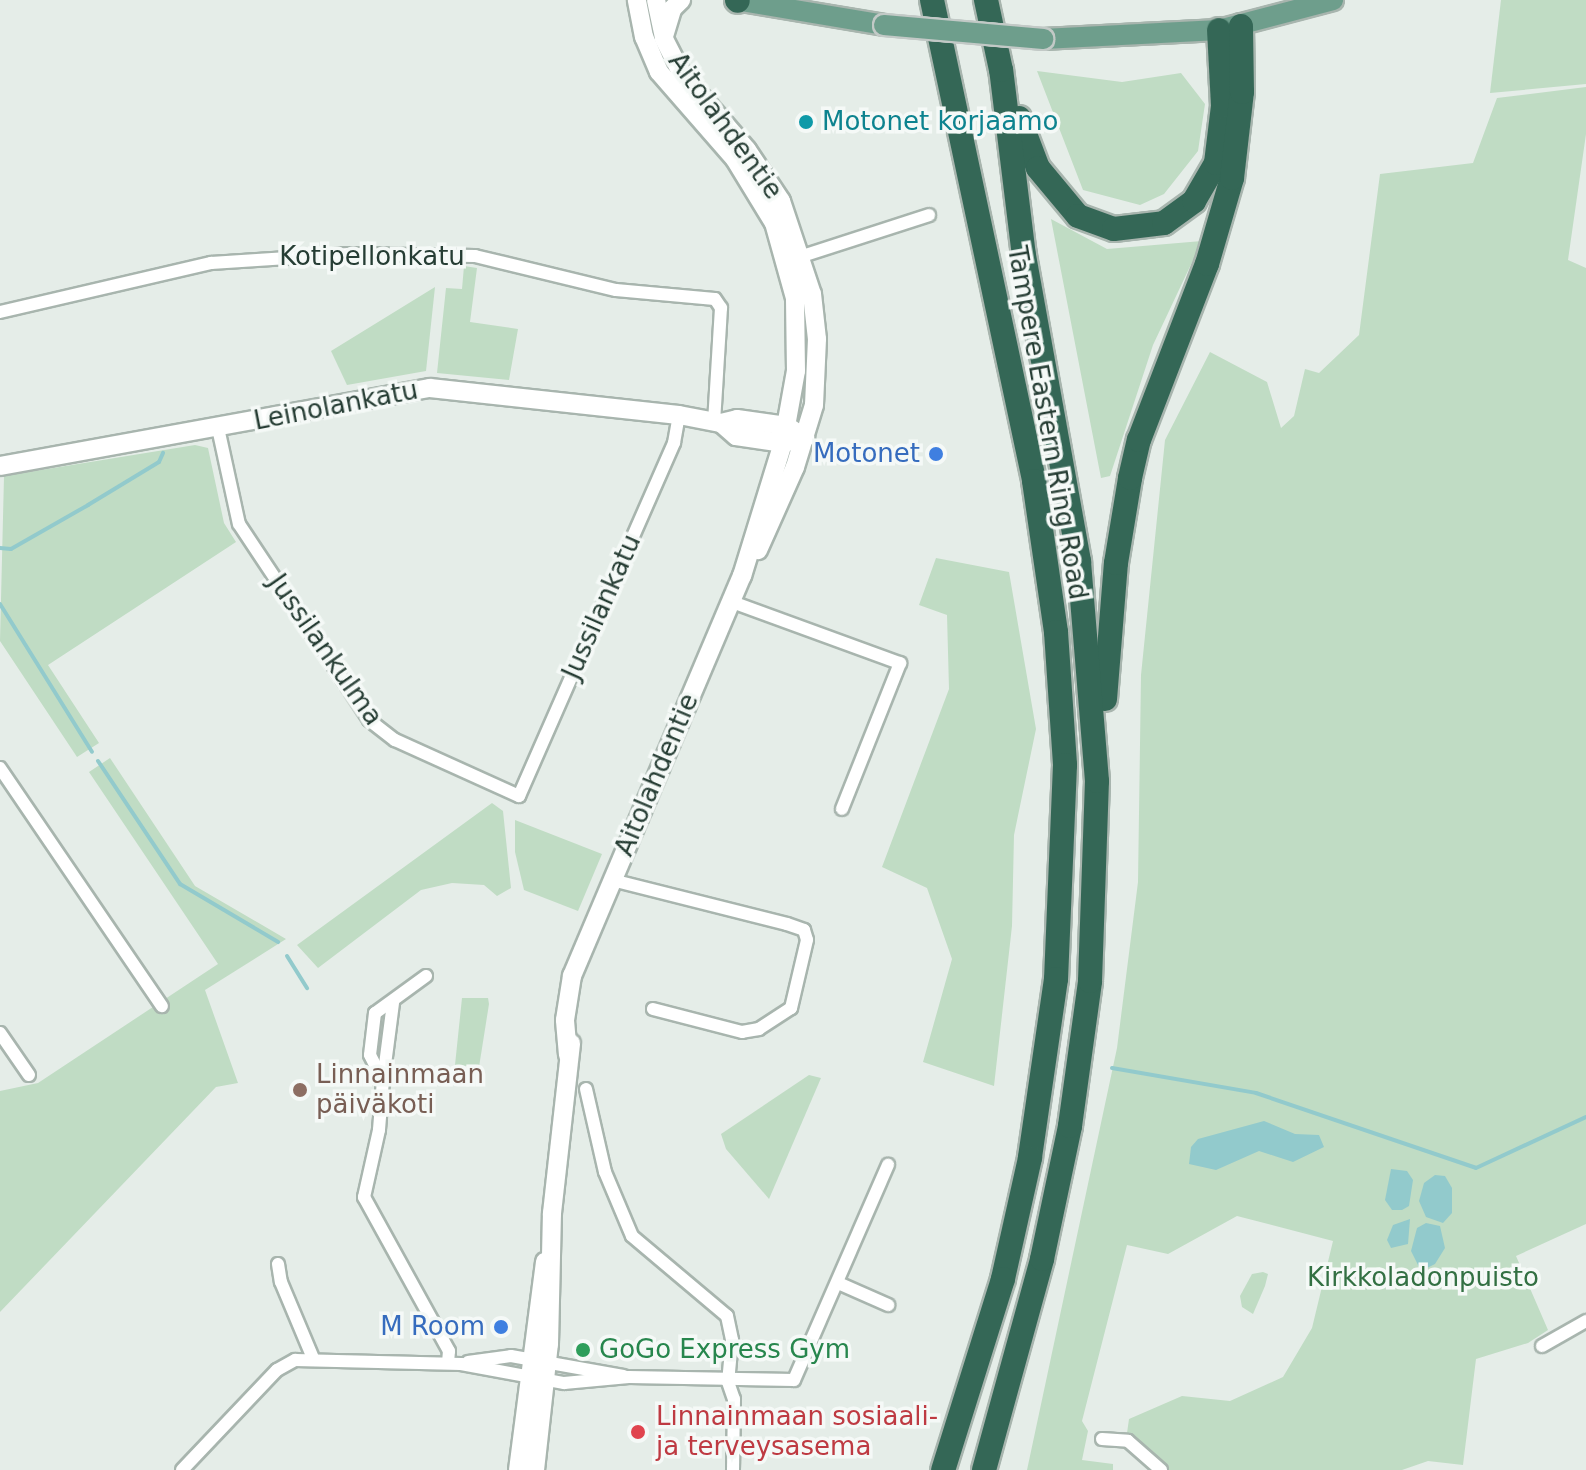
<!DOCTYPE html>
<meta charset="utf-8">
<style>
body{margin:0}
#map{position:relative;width:1586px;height:1470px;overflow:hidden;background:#e5ede8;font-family:"DejaVu Sans",sans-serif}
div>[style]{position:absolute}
.green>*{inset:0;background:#c0dcc4}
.water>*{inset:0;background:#92cacc}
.stream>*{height:4px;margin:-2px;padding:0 2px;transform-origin:2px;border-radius:2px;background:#92cacc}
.roads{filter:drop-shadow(2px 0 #a8b5ae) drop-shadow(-2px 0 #a8b5ae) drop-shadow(0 2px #a8b5ae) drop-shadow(0 -2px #a8b5ae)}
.street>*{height:12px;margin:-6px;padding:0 6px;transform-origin:6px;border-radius:6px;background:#fff}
.secondary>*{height:18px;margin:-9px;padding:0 9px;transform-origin:9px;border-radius:9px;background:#fff}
.primary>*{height:20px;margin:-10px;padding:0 10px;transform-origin:10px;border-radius:10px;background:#6e9e8c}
.highway>*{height:24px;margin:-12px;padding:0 12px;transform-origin:12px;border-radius:12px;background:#346756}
.bridges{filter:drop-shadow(2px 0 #c2c9c6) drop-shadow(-2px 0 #c2c9c6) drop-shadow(0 2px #c2c9c6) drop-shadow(0 -2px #c2c9c6)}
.primary-bridge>*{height:20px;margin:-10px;padding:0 10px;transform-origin:10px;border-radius:10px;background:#6e9e8c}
.dots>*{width:22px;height:22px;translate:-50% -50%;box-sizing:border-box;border:4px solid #f5f9f7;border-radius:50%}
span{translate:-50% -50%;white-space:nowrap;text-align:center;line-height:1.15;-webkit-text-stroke:7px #f5f9f7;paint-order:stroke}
.culture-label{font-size:26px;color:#0d838f}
.left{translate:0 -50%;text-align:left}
.street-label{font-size:26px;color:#263d34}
.shop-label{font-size:26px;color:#366cbe}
.right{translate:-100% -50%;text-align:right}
.education-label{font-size:26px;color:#785e54}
.park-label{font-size:26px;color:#337043}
.leisure-label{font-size:26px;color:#27864d}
.health-label{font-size:26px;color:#be3a42}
</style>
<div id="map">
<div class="green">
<i style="clip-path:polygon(1501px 0,1586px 0,1586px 84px,1490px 93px)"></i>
<i style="clip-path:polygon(1037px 71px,1122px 82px,1181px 73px,1205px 104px,1198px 151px,1164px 194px,1140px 205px,1083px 190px)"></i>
<i style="clip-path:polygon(1586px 87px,1586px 134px,1568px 260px,1586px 268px,1586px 1224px,1516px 1256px,1548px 1330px,1528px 1343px,1476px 1359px,1463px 1465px,1428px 1461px,1402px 1470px,1169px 1470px,1127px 1433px,1129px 1419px,1182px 1396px,1230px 1401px,1283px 1377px,1312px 1328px,1333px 1241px,1237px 1216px,1168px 1254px,1127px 1245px,1082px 1421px,1088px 1431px,1082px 1460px,1113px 1464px,1113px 1470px,1027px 1470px,1117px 1048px,1138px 882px,1141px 675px,1165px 440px,1210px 352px,1267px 382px,1281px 428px,1294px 416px,1305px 369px,1319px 373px,1359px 335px,1380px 174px,1473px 163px,1497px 98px)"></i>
<i style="clip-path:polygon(1051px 219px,1107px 249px,1202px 241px,1153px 345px,1110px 476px,1101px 478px)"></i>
<i style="clip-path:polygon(464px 266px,477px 268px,470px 322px,518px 329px,509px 380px,437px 373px,446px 288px,462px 289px)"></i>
<i style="clip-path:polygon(435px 287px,426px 371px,347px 385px,331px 351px)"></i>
<i style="clip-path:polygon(195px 445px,208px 448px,224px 523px,236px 542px,48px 665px,99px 743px,77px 757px,0 641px,4px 476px)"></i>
<i style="clip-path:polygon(936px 558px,1009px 572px,1036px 729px,1014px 835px,1012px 926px,994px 1086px,923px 1062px,952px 959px,927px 888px,882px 867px,949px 689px,947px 615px,919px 605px)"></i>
<i style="clip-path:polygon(110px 758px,195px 886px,286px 939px,205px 990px,238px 1083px,216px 1087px,0 1312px,0 1091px,38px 1083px,218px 964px,89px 772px)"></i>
<i style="clip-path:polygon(492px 803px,503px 811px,511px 888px,497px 896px,484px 885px,452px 883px,421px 890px,318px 968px,297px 945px)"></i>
<i style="clip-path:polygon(515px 820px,602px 854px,578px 911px,524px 890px,515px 852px)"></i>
<i style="clip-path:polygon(462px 998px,488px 998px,489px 1004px,479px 1067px,455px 1065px)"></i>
<i style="clip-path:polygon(809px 1075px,821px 1078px,769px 1199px,726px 1149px,721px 1134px)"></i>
<i style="clip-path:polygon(1263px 1272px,1268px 1274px,1265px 1286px,1253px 1314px,1242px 1307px,1240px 1296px,1252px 1274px)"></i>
</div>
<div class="water">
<i style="clip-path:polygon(1264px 1121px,1295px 1134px,1319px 1135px,1324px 1147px,1293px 1162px,1259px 1151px,1216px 1170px,1189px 1164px,1191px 1147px,1198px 1139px)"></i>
<i style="clip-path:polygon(1391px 1169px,1407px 1171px,1413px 1180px,1409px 1206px,1402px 1210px,1392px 1210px,1385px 1200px)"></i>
<i style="clip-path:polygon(1435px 1175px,1445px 1176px,1452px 1188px,1452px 1213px,1443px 1223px,1426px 1217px,1419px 1201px,1424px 1183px)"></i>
<i style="clip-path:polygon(1410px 1219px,1408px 1244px,1391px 1248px,1387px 1240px,1393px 1225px)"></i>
<i style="clip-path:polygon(1426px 1223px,1440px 1226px,1445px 1248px,1435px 1264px,1421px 1271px,1411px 1251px,1417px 1228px)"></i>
</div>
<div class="stream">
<i style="left:0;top:548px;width:11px;rotate:5deg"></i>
<i style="left:11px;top:549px;width:89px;rotate:-29.7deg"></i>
<i style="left:88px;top:505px;width:83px;rotate:-31.2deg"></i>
<i style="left:159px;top:462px;width:10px;rotate:-66deg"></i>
<i style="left:0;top:604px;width:174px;rotate:58.1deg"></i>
<i style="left:98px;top:761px;width:148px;rotate:56.3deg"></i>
<i style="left:180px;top:884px;width:114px;rotate:30.6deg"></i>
<i style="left:287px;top:956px;width:38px;rotate:58deg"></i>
<i style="left:1112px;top:1068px;width:146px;rotate:9.8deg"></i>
<i style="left:1256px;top:1093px;width:232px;rotate:18.8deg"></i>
<i style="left:1476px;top:1168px;width:121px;rotate:-24.9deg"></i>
</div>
<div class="roads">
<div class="street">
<i style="left:793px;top:259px;width:143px;rotate:-17.9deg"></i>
<i style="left:0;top:312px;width:217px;rotate:-13.1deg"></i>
<i style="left:211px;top:263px;width:138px;rotate:-3.7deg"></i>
<i style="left:349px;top:254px;width:126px;rotate:0.9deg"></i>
<i style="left:475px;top:256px;width:145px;rotate:13.6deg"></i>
<i style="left:616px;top:290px;width:99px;rotate:5.2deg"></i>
<i style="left:715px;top:299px;width:11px;rotate:56deg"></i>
<i style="left:721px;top:308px;width:114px;rotate:93.5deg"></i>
<i style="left:218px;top:428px;width:98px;rotate:77.7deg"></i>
<i style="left:239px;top:524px;width:235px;rotate:56.4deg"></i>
<i style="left:369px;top:720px;width:33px;rotate:38deg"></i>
<i style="left:395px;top:740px;width:136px;rotate:24.3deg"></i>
<i style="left:519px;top:796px;width:386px;rotate:-66.3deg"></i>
<i style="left:674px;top:443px;width:28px;rotate:-80deg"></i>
<i style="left:732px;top:602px;width:179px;rotate:20deg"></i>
<i style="left:900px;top:663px;width:157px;rotate:111.7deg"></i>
<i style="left:0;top:768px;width:288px;rotate:55.8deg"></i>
<i style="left:612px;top:880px;width:180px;rotate:14.1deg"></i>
<i style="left:787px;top:924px;width:18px;rotate:19deg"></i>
<i style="left:804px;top:930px;width:10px;rotate:73deg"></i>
<i style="left:807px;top:940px;width:70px;rotate:103.2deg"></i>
<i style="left:791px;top:1008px;width:38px;rotate:147deg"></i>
<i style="left:759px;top:1029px;width:17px;rotate:170deg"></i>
<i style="left:742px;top:1032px;width:92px;rotate:-165.5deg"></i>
<i style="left:426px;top:976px;width:63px;rotate:144deg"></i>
<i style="left:375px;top:1013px;width:42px;rotate:96.8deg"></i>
<i style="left:370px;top:1055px;width:28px;rotate:63deg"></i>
<i style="left:383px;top:1080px;width:50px;rotate:94.6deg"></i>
<i style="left:379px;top:1130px;width:69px;rotate:102.6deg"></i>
<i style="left:364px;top:1197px;width:176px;rotate:61.1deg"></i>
<i style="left:449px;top:1351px;width:12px;rotate:95deg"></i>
<i style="left:0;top:1033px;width:51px;rotate:55.4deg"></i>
<i style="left:383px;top:1080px;width:78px;rotate:-82.6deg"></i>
<i style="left:586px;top:1089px;width:85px;rotate:77.1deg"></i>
<i style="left:605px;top:1172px;width:69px;rotate:67.1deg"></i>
<i style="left:632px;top:1236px;width:124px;rotate:40.1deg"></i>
<i style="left:727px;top:1316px;width:25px;rotate:78deg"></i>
<i style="left:732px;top:1340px;width:42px;rotate:95.4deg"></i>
<i style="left:278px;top:1264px;width:18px;rotate:81deg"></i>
<i style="left:281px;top:1282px;width:82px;rotate:67.2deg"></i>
<i style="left:838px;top:1283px;width:55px;rotate:23.7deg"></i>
<i style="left:1542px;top:1346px;width:51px;rotate:-29.6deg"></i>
<i style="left:468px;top:1362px;width:43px;rotate:-7.9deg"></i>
<i style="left:511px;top:1356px;width:114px;rotate:10.1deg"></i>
<i style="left:728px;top:1382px;width:18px;rotate:71deg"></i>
<i style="left:734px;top:1399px;width:71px;rotate:90.8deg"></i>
<i style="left:1102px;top:1439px;width:26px;rotate:4deg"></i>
<i style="left:1128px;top:1441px;width:44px;rotate:41.3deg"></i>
<i style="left:182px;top:1470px;width:138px;rotate:-46.5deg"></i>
<i style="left:277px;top:1370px;width:21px;rotate:-29deg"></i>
<i style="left:295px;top:1360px;width:166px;rotate:1.4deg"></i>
<i style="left:461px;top:1364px;width:105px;rotate:10.5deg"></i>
<i style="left:564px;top:1383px;width:65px;rotate:-5.3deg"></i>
<i style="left:629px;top:1377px;width:165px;rotate:1deg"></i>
<i style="left:794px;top:1380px;width:235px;rotate:-66.4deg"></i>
</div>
<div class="secondary">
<i style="left:656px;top:0;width:40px;rotate:78deg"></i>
<i style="left:664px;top:39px;width:38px;rotate:63deg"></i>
<i style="left:681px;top:73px;width:101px;rotate:49.4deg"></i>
<i style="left:747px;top:150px;width:61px;rotate:56.3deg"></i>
<i style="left:781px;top:201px;width:98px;rotate:71.6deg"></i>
<i style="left:812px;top:294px;width:45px;rotate:83.7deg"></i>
<i style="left:817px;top:339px;width:66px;rotate:92.6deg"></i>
<i style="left:814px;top:405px;width:65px;rotate:107deg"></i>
<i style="left:795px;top:467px;width:91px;rotate:114deg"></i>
<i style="left:664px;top:36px;width:28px;rotate:-73deg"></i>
<i style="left:672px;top:9px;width:13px;rotate:-45deg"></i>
<i style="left:721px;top:423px;width:16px;rotate:-14deg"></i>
<i style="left:737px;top:419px;width:50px;rotate:8deg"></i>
<i style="left:787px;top:426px;width:11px;rotate:34deg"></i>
<i style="left:0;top:466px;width:437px;rotate:-10.3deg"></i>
<i style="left:430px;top:388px;width:250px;rotate:6.2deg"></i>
<i style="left:679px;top:415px;width:43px;rotate:10.8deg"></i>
<i style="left:721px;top:423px;width:20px;rotate:41deg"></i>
<i style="left:736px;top:436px;width:48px;rotate:8.5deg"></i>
<i style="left:783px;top:443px;width:23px;rotate:-13deg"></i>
<i style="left:568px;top:1055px;width:35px;rotate:-95deg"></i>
<i style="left:565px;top:1020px;width:45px;rotate:-81deg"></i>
<i style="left:572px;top:976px;width:435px;rotate:-67deg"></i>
<i style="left:742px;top:576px;width:139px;rotate:-72.9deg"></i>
<i style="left:783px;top:443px;width:73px;rotate:-79.8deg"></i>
<i style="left:796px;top:371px;width:73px;rotate:-90.8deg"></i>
<i style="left:795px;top:298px;width:78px;rotate:-105.6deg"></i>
<i style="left:774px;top:223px;width:75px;rotate:-121.4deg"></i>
<i style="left:735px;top:159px;width:116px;rotate:-131.1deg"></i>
<i style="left:659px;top:72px;width:38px;rotate:-113deg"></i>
<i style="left:644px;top:37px;width:38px;rotate:-101deg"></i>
<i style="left:518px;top:1470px;width:210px;rotate:-82.6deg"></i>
<i style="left:535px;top:1470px;width:127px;rotate:-83.7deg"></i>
<i style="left:549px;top:1344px;width:131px;rotate:-88.7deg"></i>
<i style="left:552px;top:1213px;width:171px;rotate:-83.6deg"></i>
</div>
<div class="primary">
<i style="left:735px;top:0;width:151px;rotate:9.5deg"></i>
<i style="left:1043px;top:39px;width:176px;rotate:-2.9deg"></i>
<i style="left:1219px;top:30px;width:118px;rotate:-14.7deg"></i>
</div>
<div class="highway">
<i style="left:737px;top:0;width:1px;rotate:45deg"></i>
<i style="left:932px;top:0;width:492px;rotate:78deg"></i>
<i style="left:1034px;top:481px;width:153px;rotate:81.7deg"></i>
<i style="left:1056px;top:632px;width:133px;rotate:86.1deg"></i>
<i style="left:1065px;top:765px;width:214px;rotate:92.4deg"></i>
<i style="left:1056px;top:979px;width:181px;rotate:98.3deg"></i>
<i style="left:1030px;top:1158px;width:124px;rotate:102.6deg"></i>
<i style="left:1003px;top:1279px;width:200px;rotate:107.4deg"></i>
<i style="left:1019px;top:118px;width:53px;rotate:69.2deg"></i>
<i style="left:1038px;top:168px;width:62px;rotate:50.2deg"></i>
<i style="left:1078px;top:216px;width:38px;rotate:20deg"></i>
<i style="left:1114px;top:229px;width:50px;rotate:-6.8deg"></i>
<i style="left:1164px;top:223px;width:37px;rotate:-36deg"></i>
<i style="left:1194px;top:201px;width:44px;rotate:-59.9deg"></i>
<i style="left:1216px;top:163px;width:57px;rotate:-83deg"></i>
<i style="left:1223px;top:106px;width:76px;rotate:-93deg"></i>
<i style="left:1105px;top:699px;width:136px;rotate:-85.4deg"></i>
<i style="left:1116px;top:563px;width:86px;rotate:-80.6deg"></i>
<i style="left:1130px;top:478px;width:39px;rotate:-77deg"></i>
<i style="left:1139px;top:440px;width:189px;rotate:-68.9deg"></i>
<i style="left:1207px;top:264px;width:90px;rotate:-73.8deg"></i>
<i style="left:1232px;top:178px;width:87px;rotate:-83.4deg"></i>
<i style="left:1242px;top:92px;width:66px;rotate:-90.9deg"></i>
<i style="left:984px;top:1470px;width:219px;rotate:-74.6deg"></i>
<i style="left:1042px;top:1259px;width:136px;rotate:-78.1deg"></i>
<i style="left:1070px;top:1126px;width:146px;rotate:-82.1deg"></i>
<i style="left:1090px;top:981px;width:200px;rotate:-88deg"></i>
<i style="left:1097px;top:781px;width:221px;rotate:-94.7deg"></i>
<i style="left:1079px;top:561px;width:310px;rotate:-100.2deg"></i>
<i style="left:1024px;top:256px;width:187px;rotate:-97deg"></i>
<i style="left:1001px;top:70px;width:72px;rotate:-102.1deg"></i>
</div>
</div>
<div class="bridges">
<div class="primary-bridge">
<i style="left:884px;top:25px;width:160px;rotate:5deg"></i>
</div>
</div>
<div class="dots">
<i style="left:806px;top:122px;background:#0f9aa8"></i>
<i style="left:936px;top:454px;background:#3f7fe0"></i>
<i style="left:300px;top:1090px;background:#8d6e63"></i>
<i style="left:501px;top:1327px;background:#3f7fe0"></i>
<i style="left:583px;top:1350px;background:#2e9e5b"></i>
<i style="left:638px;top:1432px;background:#e0444e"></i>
</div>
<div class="culture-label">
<span class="left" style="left:822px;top:122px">Motonet korjaamo</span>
</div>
<div class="street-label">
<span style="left:725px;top:126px;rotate:54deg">Aitolahdentie</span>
<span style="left:372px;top:257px">Kotipellonkatu</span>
<span style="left:336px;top:406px;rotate:-11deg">Leinolankatu</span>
<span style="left:1047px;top:423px;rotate:80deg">Tampere Eastern Ring Road</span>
<span style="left:602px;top:607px;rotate:-66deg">Jussilankatu</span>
<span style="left:325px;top:650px;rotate:55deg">Jussilankulma</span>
<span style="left:657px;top:775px;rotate:-67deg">Aitolahdentie</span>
</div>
<div class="shop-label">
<span class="right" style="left:920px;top:454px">Motonet</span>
<span class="right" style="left:485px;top:1327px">M Room</span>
</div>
<div class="education-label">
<span class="left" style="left:316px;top:1090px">Linnainmaan<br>päiväkoti</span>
</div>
<div class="park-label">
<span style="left:1423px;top:1278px">Kirkkoladonpuisto</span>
</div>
<div class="leisure-label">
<span class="left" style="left:599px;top:1350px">GoGo Express Gym</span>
</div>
<div class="health-label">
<span class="left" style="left:656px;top:1432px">Linnainmaan sosiaali-<br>ja terveysasema</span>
</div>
</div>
